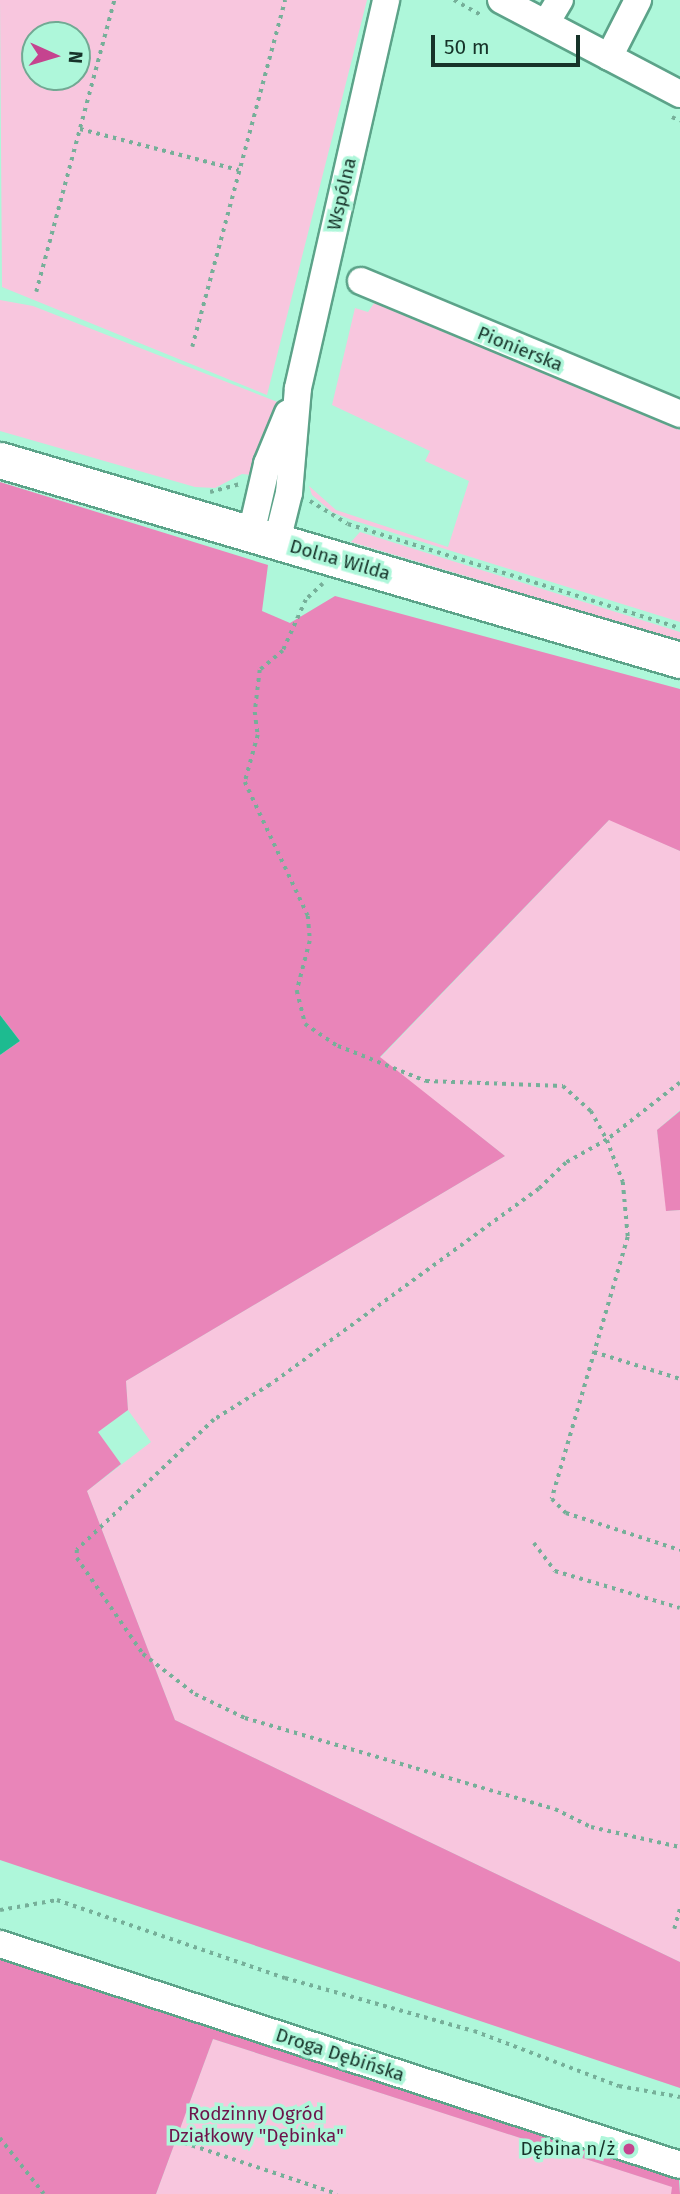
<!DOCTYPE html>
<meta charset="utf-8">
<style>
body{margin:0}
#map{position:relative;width:680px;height:2194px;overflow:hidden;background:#aef7da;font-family:"Fira Sans",sans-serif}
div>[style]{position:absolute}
.green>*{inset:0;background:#f8c6de}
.forest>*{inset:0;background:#e985b9}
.water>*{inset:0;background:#1dbb90}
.path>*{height:3.5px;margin-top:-1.75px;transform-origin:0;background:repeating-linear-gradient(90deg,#76af99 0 3.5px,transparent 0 8.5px)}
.roads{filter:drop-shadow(2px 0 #5ca389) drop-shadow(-2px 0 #5ca389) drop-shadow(0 2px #5ca389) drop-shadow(0 -2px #5ca389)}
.minor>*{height:26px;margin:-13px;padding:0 13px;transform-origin:13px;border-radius:13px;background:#fff}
.major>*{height:35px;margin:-17.5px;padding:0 17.5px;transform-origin:17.5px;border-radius:17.5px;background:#fff}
.dots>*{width:19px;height:19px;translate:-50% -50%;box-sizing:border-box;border:4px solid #aef7da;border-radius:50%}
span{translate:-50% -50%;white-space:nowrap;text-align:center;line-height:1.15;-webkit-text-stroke:7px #aef7da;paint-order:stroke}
.street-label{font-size:19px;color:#163329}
.park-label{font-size:19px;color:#6d144b}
.poi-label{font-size:19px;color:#163329}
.right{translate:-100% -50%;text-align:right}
.north{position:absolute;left:21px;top:21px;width:70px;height:70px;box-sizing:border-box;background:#aef7da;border:2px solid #71a993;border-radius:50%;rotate:94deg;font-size:19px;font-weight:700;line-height:28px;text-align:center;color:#163329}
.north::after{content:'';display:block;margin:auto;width:24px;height:32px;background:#c5448f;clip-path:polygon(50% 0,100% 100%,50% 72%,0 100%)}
.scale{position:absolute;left:431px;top:35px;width:149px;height:32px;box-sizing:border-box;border:4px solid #163329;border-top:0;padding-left:9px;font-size:21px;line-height:24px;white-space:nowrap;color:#163329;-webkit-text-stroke:5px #aef7da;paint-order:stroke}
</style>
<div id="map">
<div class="green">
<i style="clip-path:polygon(evenodd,0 0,367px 0,267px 395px,2px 287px,0 0,35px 35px,77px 35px,77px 77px,35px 77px,35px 35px)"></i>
<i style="clip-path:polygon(377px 299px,680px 430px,680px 622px,352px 520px,332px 512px,312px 495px,309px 486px,336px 510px,448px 547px,469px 481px,425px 461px,430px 451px,332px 405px,355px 308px,368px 312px)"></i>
<i style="clip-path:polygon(0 300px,33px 306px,280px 403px,252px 475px,242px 474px,215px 488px,195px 487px,0 431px)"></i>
<i style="clip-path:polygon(360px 532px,680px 632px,680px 649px,489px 583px,351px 542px)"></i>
<i style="clip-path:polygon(610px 819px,680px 851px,680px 1110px,657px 1130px,667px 1211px,680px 1210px,680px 1962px,175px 1720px,87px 1491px,151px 1442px,128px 1410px,126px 1381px,505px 1156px,380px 1058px)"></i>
<i style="clip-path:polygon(213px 2039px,673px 2187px,671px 2194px,156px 2194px)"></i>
</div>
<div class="forest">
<i style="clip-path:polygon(0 482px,268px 565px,262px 611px,290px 623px,335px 596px,680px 689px,680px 851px,609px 820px,380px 1057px,505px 1156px,126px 1381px,128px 1410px,98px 1432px,121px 1464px,87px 1491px,175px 1720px,680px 1962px,680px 2088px,0 1860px,0 1055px,20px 1041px,0 1015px)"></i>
<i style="clip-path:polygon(680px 1111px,680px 1210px,666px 1211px,657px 1130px)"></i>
<i style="clip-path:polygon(0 1953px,679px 2180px,680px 2194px,671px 2194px,672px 2187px,213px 2039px,156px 2194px,0 2194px)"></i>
</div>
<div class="water">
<i style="clip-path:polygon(0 1015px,20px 1041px,0 1055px)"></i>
</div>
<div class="path">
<i style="left:454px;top:0;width:33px;rotate:29deg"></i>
<i style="left:672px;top:117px;width:9px;rotate:27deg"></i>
<i style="left:80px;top:129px;width:164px;rotate:14.5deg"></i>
<i style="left:36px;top:292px;width:302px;rotate:-75deg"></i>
<i style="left:192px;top:347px;width:359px;rotate:-75deg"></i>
<i style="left:210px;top:492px;width:30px;rotate:-15deg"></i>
<i style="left:310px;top:501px;width:44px;rotate:31.2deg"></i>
<i style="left:348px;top:524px;width:348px;rotate:17.4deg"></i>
<i style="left:323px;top:584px;width:23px;rotate:137deg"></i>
<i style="left:306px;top:600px;width:56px;rotate:114.3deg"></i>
<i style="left:283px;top:651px;width:30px;rotate:140deg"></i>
<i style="left:260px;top:670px;width:42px;rotate:96.8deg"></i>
<i style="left:255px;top:712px;width:23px;rotate:83deg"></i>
<i style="left:258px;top:735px;width:49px;rotate:105.5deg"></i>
<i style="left:245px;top:782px;width:148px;rotate:64.8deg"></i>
<i style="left:308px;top:916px;width:25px;rotate:85deg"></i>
<i style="left:310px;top:941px;width:52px;rotate:104.6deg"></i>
<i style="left:297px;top:991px;width:34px;rotate:76deg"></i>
<i style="left:305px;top:1024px;width:40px;rotate:34deg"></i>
<i style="left:338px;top:1046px;width:95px;rotate:21.7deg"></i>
<i style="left:426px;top:1081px;width:137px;rotate:2.1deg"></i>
<i style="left:563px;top:1086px;width:38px;rotate:42deg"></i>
<i style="left:591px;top:1111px;width:33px;rotate:61deg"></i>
<i style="left:607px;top:1140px;width:47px;rotate:150.7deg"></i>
<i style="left:566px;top:1163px;width:37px;rotate:136deg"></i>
<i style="left:539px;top:1189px;width:333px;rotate:143.9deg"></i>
<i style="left:270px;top:1385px;width:66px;rotate:148deg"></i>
<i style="left:214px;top:1420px;width:189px;rotate:136.5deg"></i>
<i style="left:77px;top:1550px;width:8px;rotate:90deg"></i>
<i style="left:77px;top:1558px;width:116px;rotate:55.5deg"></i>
<i style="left:143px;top:1654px;width:66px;rotate:37.6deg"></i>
<i style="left:195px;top:1694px;width:55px;rotate:25.6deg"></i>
<i style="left:245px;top:1718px;width:323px;rotate:16.4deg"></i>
<i style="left:555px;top:1809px;width:40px;rotate:26.6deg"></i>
<i style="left:591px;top:1827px;width:91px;rotate:12.7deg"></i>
<i style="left:680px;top:1083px;width:93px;rotate:142deg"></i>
<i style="left:607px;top:1140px;width:45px;rotate:69.1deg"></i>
<i style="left:623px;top:1182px;width:55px;rotate:84.8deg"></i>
<i style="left:628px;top:1237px;width:273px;rotate:106.2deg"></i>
<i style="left:552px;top:1499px;width:20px;rotate:45deg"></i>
<i style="left:566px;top:1513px;width:120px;rotate:18deg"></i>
<i style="left:594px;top:1352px;width:90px;rotate:17.4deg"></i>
<i style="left:534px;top:1543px;width:35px;rotate:53deg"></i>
<i style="left:555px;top:1571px;width:130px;rotate:16.5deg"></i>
<i style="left:0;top:1910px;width:58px;rotate:-10deg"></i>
<i style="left:57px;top:1900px;width:241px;rotate:18.9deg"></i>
<i style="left:285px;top:1978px;width:196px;rotate:15.7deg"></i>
<i style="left:474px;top:2031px;width:155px;rotate:20.8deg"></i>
<i style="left:619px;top:2086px;width:62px;rotate:10.2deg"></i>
<i style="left:674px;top:1929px;width:22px;rotate:-74deg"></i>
<i style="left:0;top:2138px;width:71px;rotate:51.8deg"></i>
<i style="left:176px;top:2140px;width:170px;rotate:18.5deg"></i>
</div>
<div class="roads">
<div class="minor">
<i style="left:501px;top:0;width:202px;rotate:27.7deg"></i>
<i style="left:546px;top:23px;width:27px;rotate:-59deg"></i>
<i style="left:609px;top:57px;width:64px;rotate:-63deg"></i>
<i style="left:361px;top:281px;width:346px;rotate:22.6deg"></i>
<i style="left:251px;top:534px;width:72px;rotate:-77.1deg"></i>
<i style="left:267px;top:464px;width:55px;rotate:-67.6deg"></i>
<i style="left:277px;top:541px;width:49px;rotate:-76deg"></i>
<i style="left:289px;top:493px;width:105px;rotate:-85.1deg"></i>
<i style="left:298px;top:388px;width:398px;rotate:-77.2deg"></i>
<i style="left:0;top:1944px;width:715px;rotate:18deg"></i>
</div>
<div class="major">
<i style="left:0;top:460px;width:709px;rotate:16.39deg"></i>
</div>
</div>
<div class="dots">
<i style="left:629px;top:2149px;background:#c5448f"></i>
</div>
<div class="street-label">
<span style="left:342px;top:194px;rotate:-77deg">Wspólna</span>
<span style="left:520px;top:349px;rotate:22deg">Pionierska</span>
<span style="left:340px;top:560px;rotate:16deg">Dolna Wilda</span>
<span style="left:340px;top:2055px;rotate:18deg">Droga Dębińska</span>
</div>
<div class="park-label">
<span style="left:256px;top:2125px">Rodzinny Ogród<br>Działkowy "Dębinka"</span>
</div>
<div class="poi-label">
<span class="right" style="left:615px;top:2149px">Dębina n/ż</span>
</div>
<div class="north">N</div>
<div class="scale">50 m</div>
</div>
